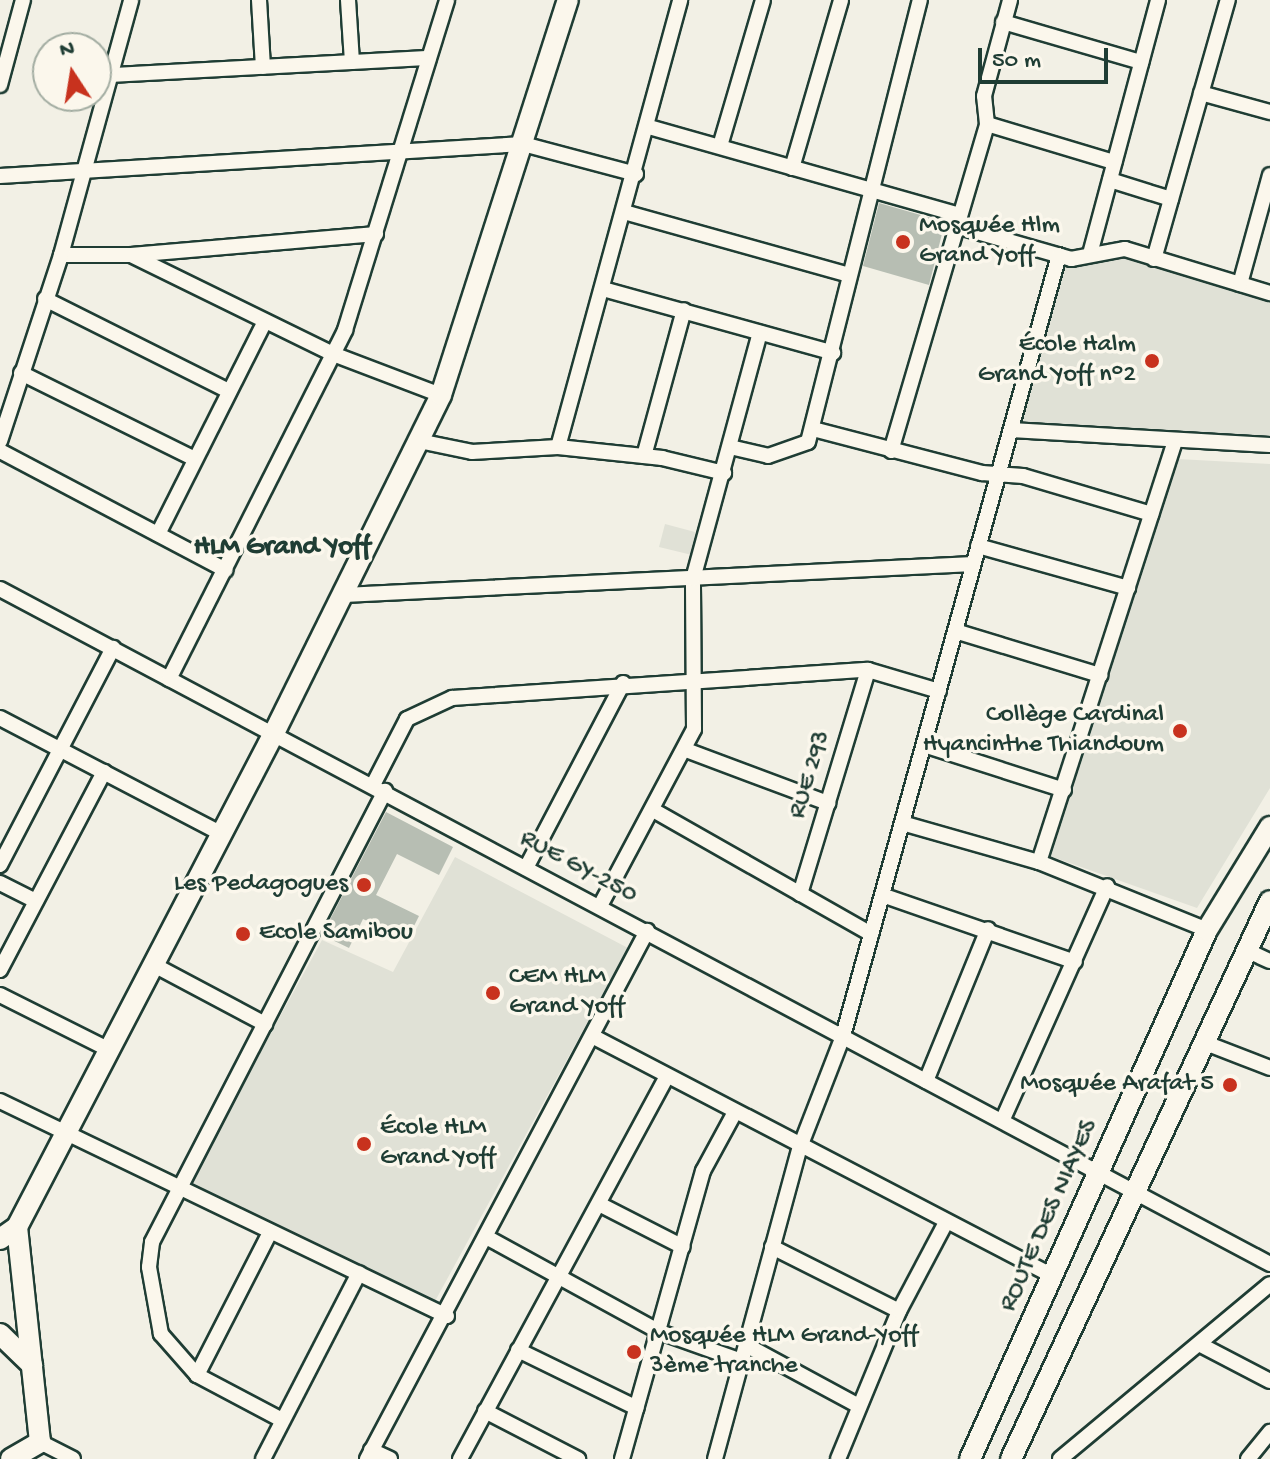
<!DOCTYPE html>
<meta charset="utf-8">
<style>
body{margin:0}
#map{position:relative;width:1270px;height:1459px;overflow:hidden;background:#f2f0e5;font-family:"Gochi Hand",sans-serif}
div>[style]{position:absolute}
.built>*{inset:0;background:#e0e1d6}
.building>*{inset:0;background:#b7beb3}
.roads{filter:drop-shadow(2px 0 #1f3d34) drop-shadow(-2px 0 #1f3d34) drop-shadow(0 2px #1f3d34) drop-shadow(0 -2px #1f3d34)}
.street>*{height:14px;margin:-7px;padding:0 7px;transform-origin:7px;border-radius:7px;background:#fbf7ec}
.secondary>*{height:20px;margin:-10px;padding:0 10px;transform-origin:10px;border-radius:10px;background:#fbf7ec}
.dots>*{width:22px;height:22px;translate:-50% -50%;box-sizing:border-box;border:4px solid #fbf7ec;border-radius:50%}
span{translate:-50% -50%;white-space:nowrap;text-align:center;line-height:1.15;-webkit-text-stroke:7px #fbf7ec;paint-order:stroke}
.poi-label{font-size:26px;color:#1f3d34}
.left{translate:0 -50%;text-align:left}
.right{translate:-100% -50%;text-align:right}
.street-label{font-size:26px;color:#1f3d34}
.neighbourhood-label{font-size:28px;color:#1f3d34;font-weight:700}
.north{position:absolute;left:32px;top:32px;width:80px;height:80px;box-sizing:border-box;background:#fbf7ec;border:2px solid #a3ada2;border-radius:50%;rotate:348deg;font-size:22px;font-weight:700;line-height:32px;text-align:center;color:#1f3d34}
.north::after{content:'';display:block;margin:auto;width:28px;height:36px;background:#c8321e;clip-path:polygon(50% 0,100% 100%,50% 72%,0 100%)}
.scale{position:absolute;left:978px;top:48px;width:130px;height:36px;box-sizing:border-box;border:4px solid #1f3d34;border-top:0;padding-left:10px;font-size:24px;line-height:28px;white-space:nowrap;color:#1f3d34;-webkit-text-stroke:6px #fbf7ec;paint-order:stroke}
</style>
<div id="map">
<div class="built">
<i style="clip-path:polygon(1124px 254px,1270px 297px,1270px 439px,1016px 426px,1062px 261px)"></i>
<i style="clip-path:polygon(1178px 459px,1270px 464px,1270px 788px,1197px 908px,1047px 855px)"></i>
<i style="clip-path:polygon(665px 524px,695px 532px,692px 555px,659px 547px)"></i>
<i style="clip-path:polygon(455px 857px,628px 948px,434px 1303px,188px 1184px,322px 940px,393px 972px)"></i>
</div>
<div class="building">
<i style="clip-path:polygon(879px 203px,945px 222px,929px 285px,863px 266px)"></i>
<i style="clip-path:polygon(386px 812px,453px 847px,439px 875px,397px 854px,376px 895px,419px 916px,407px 940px,363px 919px,349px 948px,322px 935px)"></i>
</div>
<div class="roads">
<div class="street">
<i style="left:259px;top:0;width:67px;rotate:86.6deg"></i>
<i style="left:348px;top:0;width:62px;rotate:86.3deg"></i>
<i style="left:1003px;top:22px;width:144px;rotate:16.2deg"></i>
<i style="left:112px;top:75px;width:317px;rotate:-3.1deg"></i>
<i style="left:0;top:85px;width:88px;rotate:-74.9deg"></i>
<i style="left:1201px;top:93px;width:72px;rotate:15.4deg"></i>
<i style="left:987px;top:124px;width:133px;rotate:16.7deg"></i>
<i style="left:649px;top:127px;width:322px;rotate:15.8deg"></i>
<i style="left:720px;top:146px;width:152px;rotate:-73.6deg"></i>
<i style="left:792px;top:168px;width:175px;rotate:-73.7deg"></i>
<i style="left:0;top:176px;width:524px;rotate:-3.5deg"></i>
<i style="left:523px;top:144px;width:117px;rotate:14.9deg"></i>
<i style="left:1110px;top:180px;width:64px;rotate:17.3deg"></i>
<i style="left:624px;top:212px;width:234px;rotate:15.6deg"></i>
<i style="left:956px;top:226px;width:120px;rotate:16deg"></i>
<i style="left:1071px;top:259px;width:55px;rotate:-10.5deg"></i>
<i style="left:1125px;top:249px;width:152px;rotate:16.9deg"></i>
<i style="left:1090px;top:254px;width:263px;rotate:-75deg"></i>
<i style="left:61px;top:255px;width:70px"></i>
<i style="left:131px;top:255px;width:246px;rotate:-4.9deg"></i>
<i style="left:131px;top:255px;width:225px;rotate:26.1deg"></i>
<i style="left:333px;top:354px;width:116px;rotate:20.8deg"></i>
<i style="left:1154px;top:259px;width:269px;rotate:-74.1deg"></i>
<i style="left:1240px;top:284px;width:113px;rotate:-74.6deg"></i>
<i style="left:603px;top:289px;width:239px;rotate:15.5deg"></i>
<i style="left:45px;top:299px;width:206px;rotate:26.6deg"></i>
<i style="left:21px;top:373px;width:194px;rotate:26.3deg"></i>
<i style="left:813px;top:429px;width:175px;rotate:14.6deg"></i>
<i style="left:982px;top:473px;width:41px;rotate:4.2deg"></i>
<i style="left:1023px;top:476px;width:134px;rotate:16.5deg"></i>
<i style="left:1011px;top:430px;width:259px;rotate:3.3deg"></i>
<i style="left:0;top:441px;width:196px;rotate:-71.8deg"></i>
<i style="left:61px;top:255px;width:264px;rotate:-74.6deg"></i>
<i style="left:419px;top:441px;width:54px;rotate:11.7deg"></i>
<i style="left:472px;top:452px;width:86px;rotate:-3.3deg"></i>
<i style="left:558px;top:447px;width:105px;rotate:6deg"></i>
<i style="left:662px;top:458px;width:64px;rotate:13.6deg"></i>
<i style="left:558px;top:447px;width:463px;rotate:-74.7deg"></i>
<i style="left:730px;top:447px;width:39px;rotate:13deg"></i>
<i style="left:768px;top:456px;width:42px;rotate:-19.3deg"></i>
<i style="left:808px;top:442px;width:456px;rotate:-75.8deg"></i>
<i style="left:0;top:451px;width:255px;rotate:27.8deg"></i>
<i style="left:891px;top:451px;width:341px;rotate:-73.6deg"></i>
<i style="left:987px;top:124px;width:28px;rotate:-96deg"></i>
<i style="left:984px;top:96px;width:99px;rotate:-74.8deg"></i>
<i style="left:644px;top:456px;width:151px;rotate:-74.7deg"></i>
<i style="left:158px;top:534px;width:238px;rotate:-63.3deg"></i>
<i style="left:978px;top:546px;width:156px;rotate:15.6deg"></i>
<i style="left:0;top:589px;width:1438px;rotate:27.99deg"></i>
<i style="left:344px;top:595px;width:630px;rotate:-2.82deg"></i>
<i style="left:955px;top:631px;width:152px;rotate:16.9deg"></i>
<i style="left:169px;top:679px;width:391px;rotate:-63.2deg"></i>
<i style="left:345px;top:330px;width:345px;rotate:-72.8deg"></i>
<i style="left:0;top:718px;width:250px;rotate:27.6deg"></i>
<i style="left:924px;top:745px;width:147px;rotate:17.8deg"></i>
<i style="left:686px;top:750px;width:152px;rotate:20.5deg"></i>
<i style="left:373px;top:785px;width:74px;rotate:-62.7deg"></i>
<i style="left:407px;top:719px;width:50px;rotate:-25deg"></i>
<i style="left:452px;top:698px;width:417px;rotate:-3.9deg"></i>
<i style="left:868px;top:670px;width:74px;rotate:16.5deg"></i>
<i style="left:653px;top:810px;width:251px;rotate:29.6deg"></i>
<i style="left:902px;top:823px;width:142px;rotate:15.9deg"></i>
<i style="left:1039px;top:862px;width:181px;rotate:22deg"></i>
<i style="left:1039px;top:862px;width:442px;rotate:-72.1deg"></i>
<i style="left:0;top:865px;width:245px;rotate:-62.5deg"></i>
<i style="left:526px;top:868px;width:209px;rotate:-62.3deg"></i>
<i style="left:0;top:883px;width:40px;rotate:26.6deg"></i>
<i style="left:800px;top:894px;width:234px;rotate:-73.1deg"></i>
<i style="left:882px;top:895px;width:204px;rotate:19.1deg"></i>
<i style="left:600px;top:906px;width:200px;rotate:-62deg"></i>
<i style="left:694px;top:729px;width:150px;rotate:-90.4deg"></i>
<i style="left:693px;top:579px;width:255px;rotate:-74.8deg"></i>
<i style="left:1246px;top:950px;width:26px;rotate:25deg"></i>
<i style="left:154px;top:965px;width:126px;rotate:28deg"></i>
<i style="left:0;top:970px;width:224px;rotate:-62.3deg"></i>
<i style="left:0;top:995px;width:121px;rotate:26.6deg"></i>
<i style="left:592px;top:1036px;width:517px;rotate:27.51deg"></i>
<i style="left:1203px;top:1042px;width:72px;rotate:21.2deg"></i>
<i style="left:926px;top:1081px;width:164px;rotate:-67.8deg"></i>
<i style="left:0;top:1101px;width:496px;rotate:25.7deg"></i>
<i style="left:1003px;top:1119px;width:255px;rotate:-65.9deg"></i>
<i style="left:599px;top:1204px;width:94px;rotate:27.1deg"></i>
<i style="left:488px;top:1238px;width:196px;rotate:28.7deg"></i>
<i style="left:660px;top:1332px;width:87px;rotate:19.5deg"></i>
<i style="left:772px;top:1247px;width:142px;rotate:26.7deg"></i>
<i style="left:1199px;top:1344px;width:80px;rotate:27.5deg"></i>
<i style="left:746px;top:1345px;width:126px;rotate:28.4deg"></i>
<i style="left:518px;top:1350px;width:132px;rotate:26deg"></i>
<i style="left:197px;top:1375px;width:158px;rotate:-62.9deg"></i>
<i style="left:485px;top:1411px;width:105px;rotate:27.3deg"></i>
<i style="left:282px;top:1420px;width:96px;rotate:-152.1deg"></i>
<i style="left:197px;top:1375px;width:55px;rotate:-131.3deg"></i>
<i style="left:161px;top:1334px;width:68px;rotate:-100.2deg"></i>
<i style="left:149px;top:1267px;width:25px;rotate:-83deg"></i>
<i style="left:152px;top:1242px;width:508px;rotate:-62.68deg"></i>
<i style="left:40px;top:1442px;width:37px;rotate:27deg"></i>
<i style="left:371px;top:1450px;width:21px;rotate:25deg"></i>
<i style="left:263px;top:1459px;width:209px;rotate:-62.7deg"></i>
<i style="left:367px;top:1459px;width:598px;rotate:-62.06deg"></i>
<i style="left:460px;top:1459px;width:435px;rotate:-61.6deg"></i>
<i style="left:622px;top:1459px;width:299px;rotate:-74.3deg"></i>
<i style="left:703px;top:1171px;width:67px;rotate:-61.5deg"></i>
<i style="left:715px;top:1459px;width:323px;rotate:-74.8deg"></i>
<i style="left:800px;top:1147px;width:119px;rotate:-68.8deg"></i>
<i style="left:843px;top:1036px;width:810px;rotate:-74.54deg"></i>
<i style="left:838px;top:1459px;width:160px;rotate:-67.6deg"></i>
<i style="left:899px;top:1311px;width:98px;rotate:-62.1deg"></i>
<i style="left:1060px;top:1459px;width:273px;rotate:-39.8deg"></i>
<i style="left:1248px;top:1459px;width:35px;rotate:-51deg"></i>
</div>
<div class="secondary">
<i style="left:0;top:1239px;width:21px;rotate:-35deg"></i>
<i style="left:17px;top:1227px;width:555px;rotate:-62.51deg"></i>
<i style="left:273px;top:735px;width:379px;rotate:-63.7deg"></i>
<i style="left:441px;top:395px;width:415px;rotate:-72.2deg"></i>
<i style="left:0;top:1334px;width:45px;rotate:44.1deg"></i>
<i style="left:11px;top:1459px;width:34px;rotate:-30deg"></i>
<i style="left:40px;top:1442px;width:216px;rotate:-96.1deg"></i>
<i style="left:970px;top:1459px;width:580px;rotate:-65.87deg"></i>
<i style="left:1207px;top:930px;width:121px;rotate:-58.5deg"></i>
<i style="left:1011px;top:1459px;width:615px;rotate:-65.1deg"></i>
</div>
</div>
<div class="dots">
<i style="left:903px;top:242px;background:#c8321e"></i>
<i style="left:1152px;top:361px;background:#c8321e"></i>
<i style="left:1180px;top:731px;background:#c8321e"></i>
<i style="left:364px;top:885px;background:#c8321e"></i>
<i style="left:243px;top:934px;background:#c8321e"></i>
<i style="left:493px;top:993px;background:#c8321e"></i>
<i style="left:1230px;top:1085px;background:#c8321e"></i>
<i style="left:364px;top:1144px;background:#c8321e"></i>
<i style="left:634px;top:1352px;background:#c8321e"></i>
</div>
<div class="poi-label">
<span class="left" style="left:919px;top:242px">Mosquée Hlm<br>Grand Yoff</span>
<span class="right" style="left:1136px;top:361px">École Halm<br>Grand Yoff n°2</span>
<span class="right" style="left:1164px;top:731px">Collège Cardinal<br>Hyancinthe Thiandoum</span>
<span class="right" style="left:348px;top:885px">Les Pedagogues</span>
<span class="left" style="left:259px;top:934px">Ecole Samibou</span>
<span class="left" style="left:509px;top:993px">CEM HLM<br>Grand Yoff</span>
<span class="right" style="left:1214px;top:1085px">Mosquée Arafat 5</span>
<span class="left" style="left:380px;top:1144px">École HLM<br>Grand Yoff</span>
<span class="left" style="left:650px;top:1352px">Mosquée HLM Grand-Yoff<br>3ème tranche</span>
</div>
<div class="street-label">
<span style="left:811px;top:775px;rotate:-73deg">RUE 293</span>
<span style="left:578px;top:868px;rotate:28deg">RUE GY-250</span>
<span style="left:1050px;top:1216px;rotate:-66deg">ROUTE DES NIAYES</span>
</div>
<div class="neighbourhood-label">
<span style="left:282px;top:548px">HLM Grand Yoff</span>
</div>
<div class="north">N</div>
<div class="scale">50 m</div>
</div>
